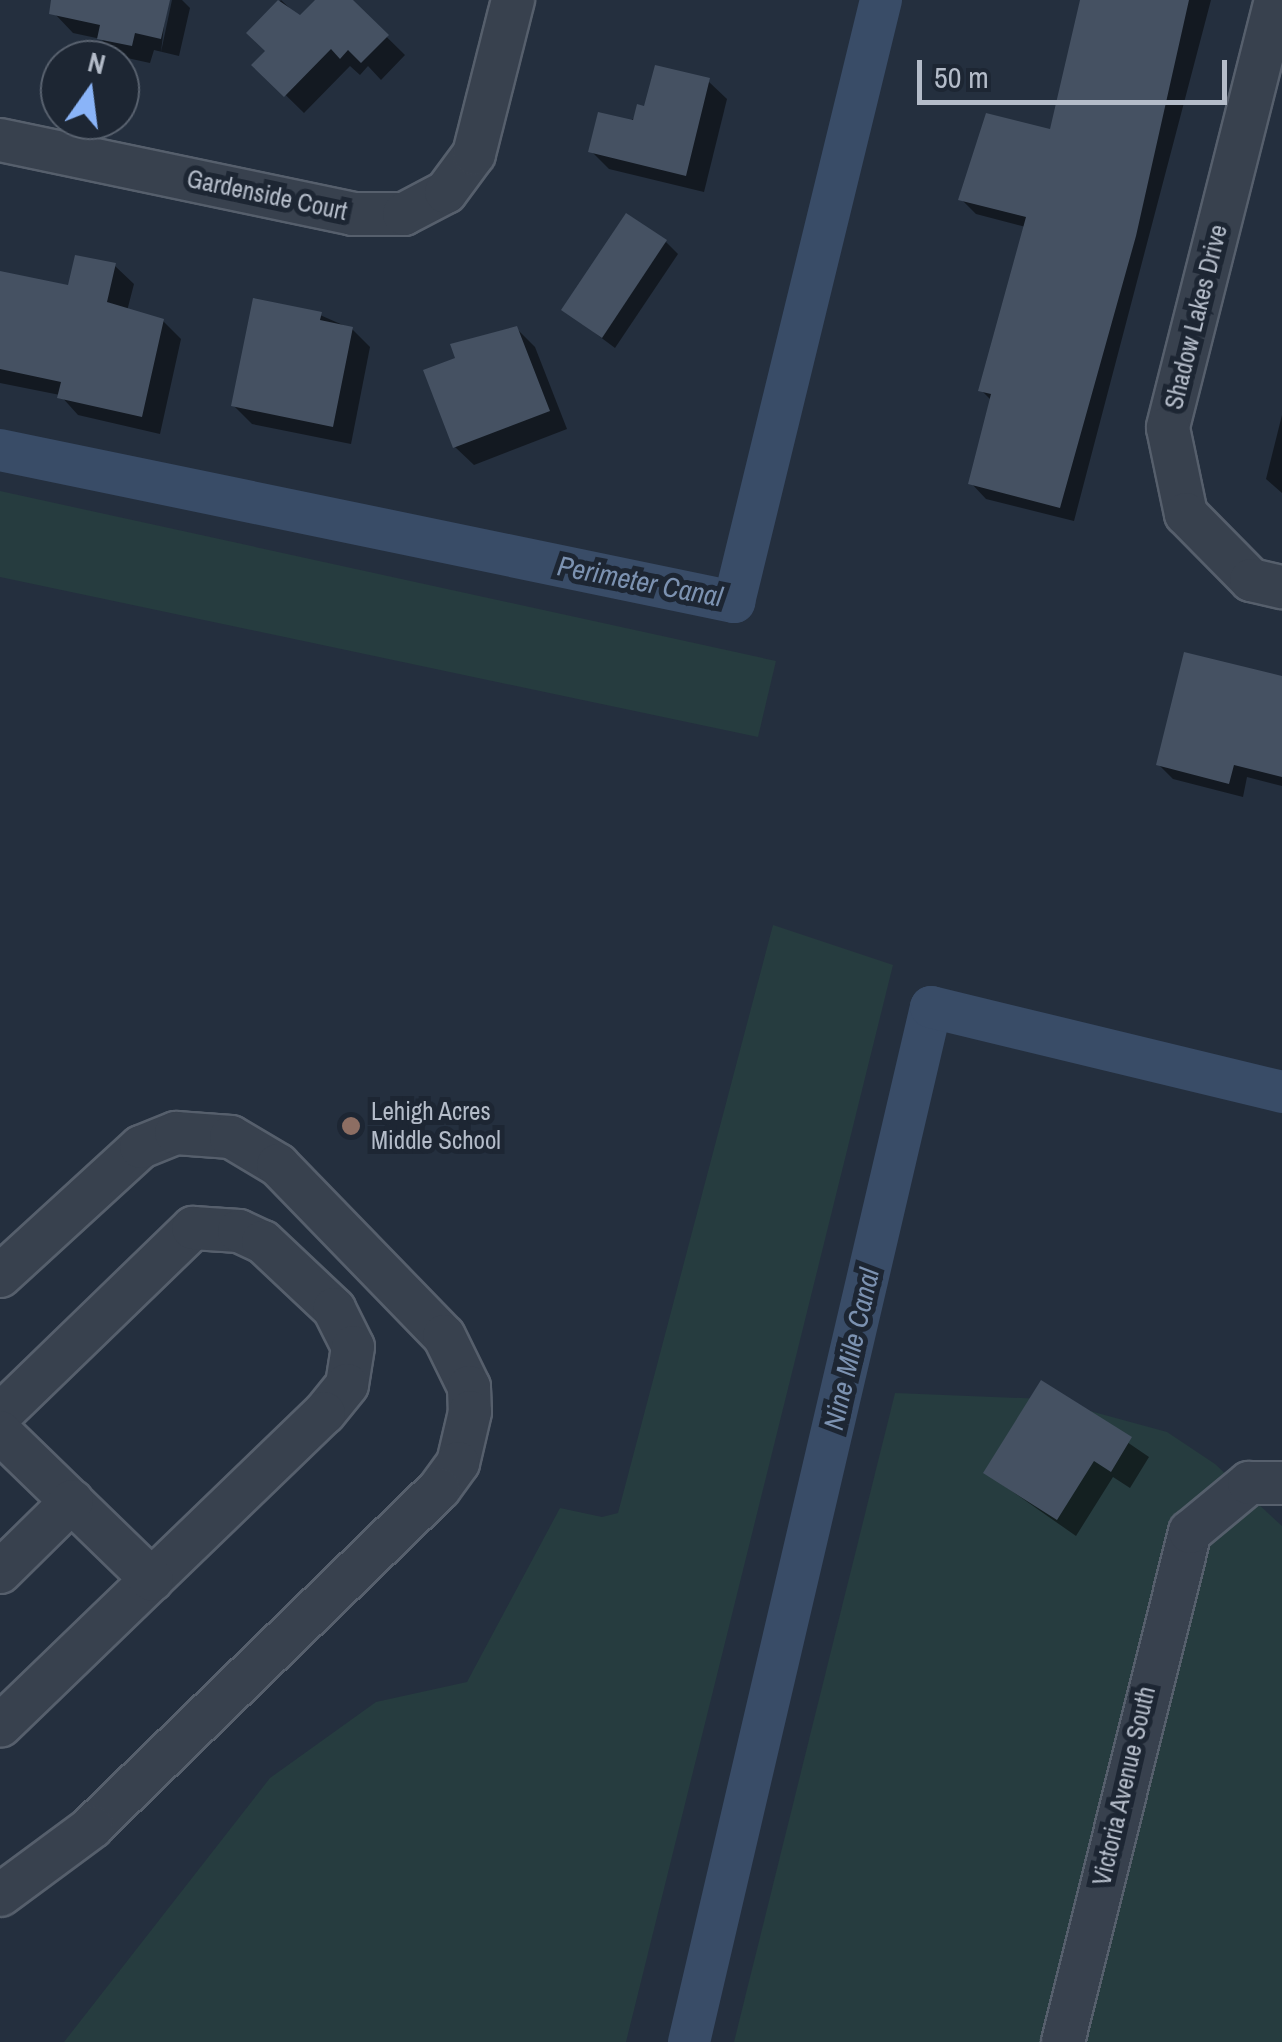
<!DOCTYPE html>
<style>
body{margin:0}
#map{position:relative;width:1282px;height:2042px;overflow:hidden;background:#242f3e;font-family:"Archivo Narrow",sans-serif}
div>[style]{position:absolute}
.green>*{inset:0;background:#263c3f}
.shadow>*{inset:0;background:#0007}
.canal>*{height:42px;margin:-21px;padding:0 21px;transform-origin:21px;border-radius:21px;background:#394c67}
.building>*{inset:0;background:#455162}
.roads{filter:drop-shadow(2px 0 #565f6c) drop-shadow(-2px 0 #565f6c) drop-shadow(0 2px #565f6c) drop-shadow(0 -2px #565f6c)}
.minor>*{height:42px;margin:-21px;padding:0 21px;transform-origin:21px;border-radius:21px;background:#38414e}
.dots>*{width:28px;height:28px;translate:-50% -50%;box-sizing:border-box;border:5px solid #1d2633;border-radius:50%}
span{translate:-50% -50%;white-space:nowrap;text-align:center;line-height:1.15;-webkit-text-stroke:10px #1d2633;paint-order:stroke}
.street-label{font-size:25px;color:#b4bcc9}
.poi-label{font-size:25px;color:#b4bcc9}
.left{translate:0 -50%;text-align:left}
.water-label{font-size:28px;color:#7c92b1;font-style:italic}
.north{position:absolute;left:40px;top:40px;width:100px;height:100px;box-sizing:border-box;background:#1d2633;border:2px solid #59626f;border-radius:50%;rotate:14deg;font-size:28px;font-weight:700;line-height:40px;text-align:center;color:#b4bcc9}
.north::after{content:'';display:block;margin:auto;width:35px;height:45px;background:#8ab4f8;clip-path:polygon(50% 0,100% 100%,50% 72%,0 100%)}
.scale{position:absolute;left:917px;top:60px;width:310px;height:45px;box-sizing:border-box;border:5px solid #b4bcc9;border-top:0;padding-left:12px;font-size:30px;line-height:35px;white-space:nowrap;color:#b4bcc9;-webkit-text-stroke:8px #1d2633;paint-order:stroke}
</style>
<div id="map">
<div class="green">
<i style="clip-path:polygon(0 491px,776px 661px,758px 737px,0 577px)"></i>
<i style="clip-path:polygon(773px 925px,893px 965px,626px 2042px,64px 2042px,270px 1778px,376px 1702px,467px 1682px,560px 1508px,602px 1517px,618px 1513px)"></i>
<i style="clip-path:polygon(895px 1393px,1046px 1399px,1167px 1432px,1215px 1464px,1282px 1526px,1282px 2042px,734px 2042px)"></i>
</div>
<div class="shadow">
<i style="clip-path:polygon(59px 0,167px 0,161px 52px,172px 0,182px 0,190px 8px,179px 56px,154px 50px,150px 63px,118px 56px,101px 39px,73px 33px,55px 14px)"></i>
<i style="clip-path:polygon(281px 0,300px 18px,318px 0,349px 0,405px 55px,381px 80px,368px 66px,360px 75px,350px 66px,304px 113px,255px 65px,268px 52px,249px 33px)"></i>
<i style="clip-path:polygon(1083px 0,1211px 0,1074px 521px,986px 499px,971px 483px,992px 401px,981px 390px,1026px 227px,976px 214px,961px 199px,1052px 132px)"></i>
<i style="clip-path:polygon(708px 81px,727px 99px,704px 192px,609px 169px,591px 151px,646px 109px)"></i>
<i style="clip-path:polygon(666px 242px,678px 254px,615px 348px,564px 310px)"></i>
<i style="clip-path:polygon(115px 266px,134px 284px,127px 311px,163px 321px,181px 339px,160px 434px,78px 415px,60px 395px,0 383px,0 273px,70px 288px)"></i>
<i style="clip-path:polygon(320px 315px,352px 329px,370px 347px,351px 444px,252px 424px,233px 405px)"></i>
<i style="clip-path:polygon(517px 329px,535px 347px,567px 429px,474px 465px,455px 447px,458px 360px)"></i>
<i style="clip-path:polygon(1282px 415px,1282px 493px,1266px 479px)"></i>
<i style="clip-path:polygon(1282px 677px,1282px 786px,1247px 777px,1243px 797px,1173px 779px,1158px 764px)"></i>
<i style="clip-path:polygon(1042px 1384px,1149px 1457px,1130px 1488px,1113px 1477px,1076px 1536px,986px 1473px)"></i>
</div>
<div class="canal">
<i style="left:0;top:450px;width:750px;rotate:11.7deg"></i>
<i style="left:734px;top:602px;width:620px;rotate:-76.28deg"></i>
<i style="left:689px;top:2042px;width:1063px;rotate:-76.84deg"></i>
<i style="left:931px;top:1007px;width:361px;rotate:13.6deg"></i>
</div>
<div class="building">
<i style="clip-path:polygon(51px 0,170px 0,161px 39px,135px 33px,132px 46px,97px 39px,100px 25px,49px 14px)"></i>
<i style="clip-path:polygon(278px 0,300px 15px,315px 0,353px 0,389px 35px,361px 63px,348px 50px,340px 59px,331px 49px,284px 97px,251px 65px,265px 51px,246px 33px)"></i>
<i style="clip-path:polygon(1080px 0,1189px 0,1136px 236px,1060px 508px,968px 484px,991px 394px,978px 391px,1026px 217px,958px 200px,986px 113px,1050px 129px)"></i>
<i style="clip-path:polygon(655px 65px,710px 78px,686px 176px,588px 152px,598px 112px,633px 120px,637px 104px,644px 106px)"></i>
<i style="clip-path:polygon(626px 213px,667px 240px,602px 338px,561px 310px)"></i>
<i style="clip-path:polygon(75px 255px,116px 263px,107px 302px,164px 319px,142px 417px,57px 398px,61px 382px,0 369px,0 271px,68px 285px)"></i>
<i style="clip-path:polygon(253px 298px,322px 312px,320px 320px,353px 327px,333px 427px,231px 406px)"></i>
<i style="clip-path:polygon(517px 326px,550px 411px,453px 448px,423px 370px,455px 358px,450px 344px)"></i>
<i style="clip-path:polygon(1184px 652px,1282px 676px,1282px 777px,1234px 765px,1229px 784px,1156px 765px)"></i>
<i style="clip-path:polygon(1041px 1380px,1132px 1437px,1111px 1472px,1094px 1461px,1057px 1520px,983px 1473px)"></i>
</div>
<div class="roads">
<div class="minor">
<i style="left:1276px;top:0;width:441px;rotate:104.2deg"></i>
<i style="left:1168px;top:428px;width:88px;rotate:78.2deg"></i>
<i style="left:1186px;top:514px;width:93px;rotate:45.4deg"></i>
<i style="left:1251px;top:580px;width:32px;rotate:13deg"></i>
<i style="left:0;top:140px;width:361px;rotate:11.8deg"></i>
<i style="left:353px;top:214px;width:51px"></i>
<i style="left:404px;top:214px;width:47px;rotate:-27.6deg"></i>
<i style="left:446px;top:192px;width:47px;rotate:-53.6deg"></i>
<i style="left:474px;top:154px;width:159px;rotate:-75.8deg"></i>
<i style="left:0;top:1276px;width:191px;rotate:-42.5deg"></i>
<i style="left:141px;top:1147px;width:38px;rotate:-22deg"></i>
<i style="left:176px;top:1133px;width:55px;rotate:4.2deg"></i>
<i style="left:231px;top:1137px;width:55px;rotate:30.8deg"></i>
<i style="left:278px;top:1165px;width:238px;rotate:45.9deg"></i>
<i style="left:444px;top:1336px;width:57px;rotate:63.9deg"></i>
<i style="left:469px;top:1387px;width:25px;rotate:88deg"></i>
<i style="left:470px;top:1412px;width:52px;rotate:103.2deg"></i>
<i style="left:458px;top:1463px;width:32px;rotate:126deg"></i>
<i style="left:439px;top:1489px;width:484px;rotate:135.8deg"></i>
<i style="left:92px;top:1827px;width:114px;rotate:143.5deg"></i>
<i style="left:0;top:1415px;width:269px;rotate:-44.1deg"></i>
<i style="left:193px;top:1228px;width:46px;rotate:3.7deg"></i>
<i style="left:239px;top:1231px;width:26px;rotate:25deg"></i>
<i style="left:263px;top:1242px;width:98px;rotate:43.3deg"></i>
<i style="left:334px;top:1309px;width:42px;rotate:63.4deg"></i>
<i style="left:353px;top:1347px;width:38px;rotate:99deg"></i>
<i style="left:347px;top:1385px;width:36px;rotate:129deg"></i>
<i style="left:324px;top:1413px;width:450px;rotate:136deg"></i>
<i style="left:0;top:1432px;width:212px;rotate:44.2deg"></i>
<i style="left:0;top:1572px;width:101px;rotate:-44.6deg"></i>
<i style="left:1063px;top:2042px;width:526px;rotate:-76.02deg"></i>
<i style="left:1190px;top:1532px;width:77px;rotate:-39.7deg"></i>
<i style="left:1249px;top:1483px;width:33px"></i>
</div>
</div>
<div class="dots">
<i style="left:351px;top:1126px;background:#8d6e63"></i>
</div>
<div class="street-label">
<span style="left:267px;top:195px;rotate:12deg">Gardenside Court</span>
<span style="left:1196px;top:317px;rotate:-76deg">Shadow Lakes Drive</span>
<span style="left:1124px;top:1786px;rotate:-77deg">Victoria Avenue South</span>
</div>
<div class="poi-label">
<span class="left" style="left:371px;top:1126px">Lehigh Acres<br>Middle School</span>
</div>
<div class="water-label">
<span style="left:640px;top:581px;rotate:11deg">Perimeter Canal</span>
<span style="left:851px;top:1349px;rotate:-77deg">Nine Mile Canal</span>
</div>
<div class="north">N</div>
<div class="scale">50 m</div>
</div>
